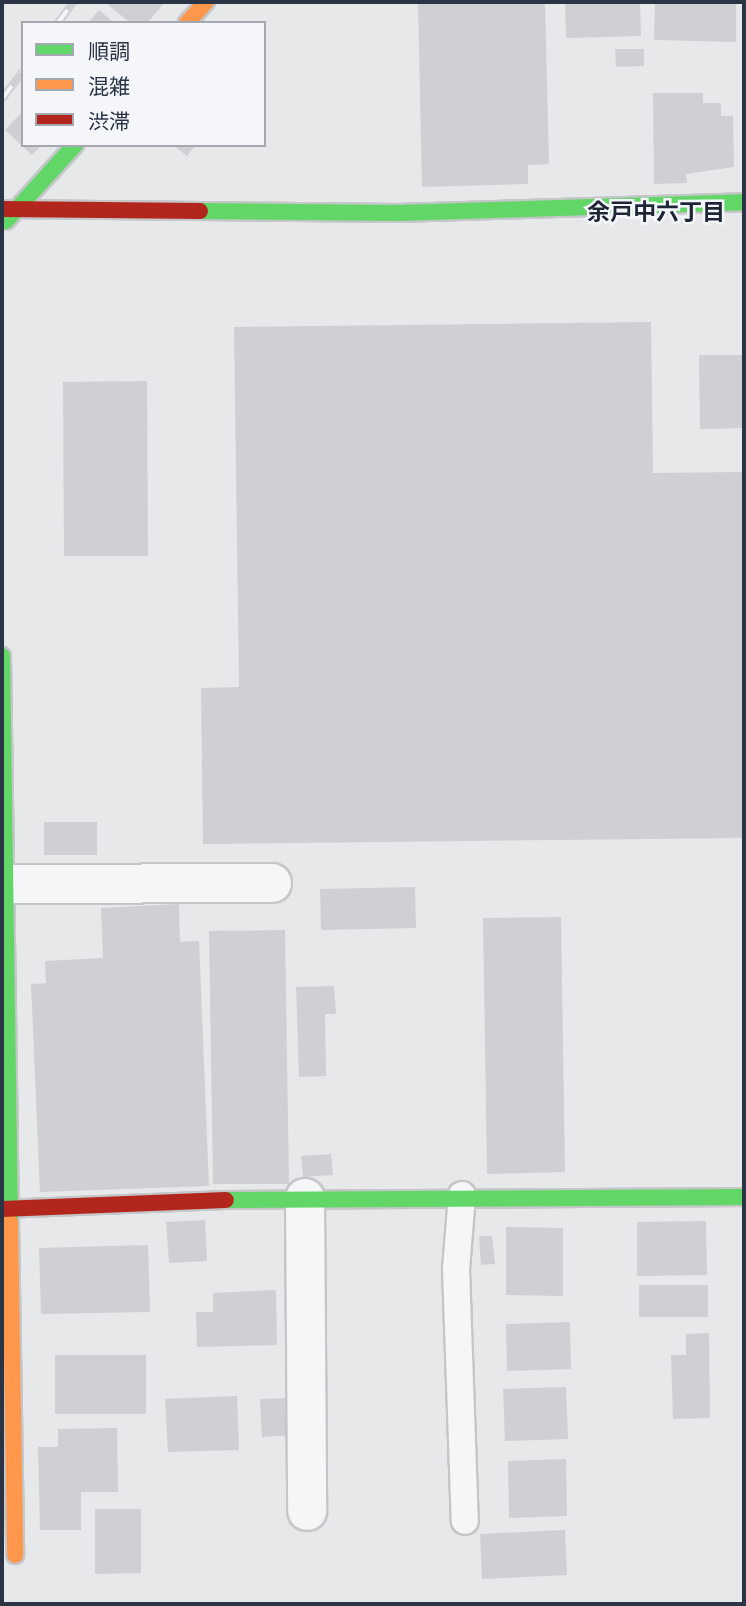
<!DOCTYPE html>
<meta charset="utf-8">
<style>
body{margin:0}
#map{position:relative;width:746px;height:1606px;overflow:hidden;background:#e6e8ea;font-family:Raleway,"Noto Sans JP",sans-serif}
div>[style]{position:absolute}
.building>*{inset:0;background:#ced0d3}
.roads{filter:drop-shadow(2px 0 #c4c6c8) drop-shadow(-2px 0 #c4c6c8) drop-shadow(0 2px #c4c6c8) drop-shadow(0 -2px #c4c6c8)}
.lane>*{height:26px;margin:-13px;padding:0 13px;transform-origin:13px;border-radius:13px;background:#f5f6f7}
.street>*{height:38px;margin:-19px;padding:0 19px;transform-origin:19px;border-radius:19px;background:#f5f6f7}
.fast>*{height:16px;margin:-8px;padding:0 8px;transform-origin:8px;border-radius:8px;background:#63d668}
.slow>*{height:16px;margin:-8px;padding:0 8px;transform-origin:8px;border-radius:8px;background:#ff974d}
.jam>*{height:16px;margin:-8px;padding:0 8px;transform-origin:8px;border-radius:8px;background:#b3261e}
.rail>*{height:8px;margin-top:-4px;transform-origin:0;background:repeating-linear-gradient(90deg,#f4f6f9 0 16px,#cecfd2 0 32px);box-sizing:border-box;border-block:2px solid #cecfd2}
span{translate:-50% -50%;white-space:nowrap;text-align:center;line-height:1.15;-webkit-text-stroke:5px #f4f6f9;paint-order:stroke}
.neighbourhood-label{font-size:23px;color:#1d2536;font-weight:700}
.frame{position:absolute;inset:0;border:4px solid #2b3445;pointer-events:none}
.legend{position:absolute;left:21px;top:21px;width:245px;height:126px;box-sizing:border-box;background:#f4f6f9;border:2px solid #a4a8b1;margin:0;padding:9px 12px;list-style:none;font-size:21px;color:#2b3445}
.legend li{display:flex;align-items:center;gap:14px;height:35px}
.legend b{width:35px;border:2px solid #a4a8b1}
</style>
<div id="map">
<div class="building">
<i style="clip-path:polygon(105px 2px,165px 2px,147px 23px,130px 23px)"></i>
<i style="clip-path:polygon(418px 2px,545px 2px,549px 164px,528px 165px,528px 184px,422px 187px)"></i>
<i style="clip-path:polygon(565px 2px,640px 2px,641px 36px,566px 38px)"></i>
<i style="clip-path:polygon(655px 2px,736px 2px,736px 42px,654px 40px)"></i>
<i style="clip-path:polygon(99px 10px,114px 23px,88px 23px)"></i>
<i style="clip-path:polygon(615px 49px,644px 49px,644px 66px,616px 67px)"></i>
<i style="clip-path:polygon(653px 93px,703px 93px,703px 103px,721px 103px,721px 116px,733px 116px,734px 167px,686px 174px,687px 183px,654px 184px)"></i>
<i style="clip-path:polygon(23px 111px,23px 145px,42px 145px,32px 155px,5px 130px)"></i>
<i style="clip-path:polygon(173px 145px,196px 145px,187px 156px)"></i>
<i style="clip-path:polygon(651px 322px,653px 473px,744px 472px,744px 838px,203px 844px,201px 688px,239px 687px,234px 327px)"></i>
<i style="clip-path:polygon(699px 355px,744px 355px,744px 428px,700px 429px)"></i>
<i style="clip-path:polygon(147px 381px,148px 556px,64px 556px,63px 382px)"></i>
<i style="clip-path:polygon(44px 822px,97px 822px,97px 855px,44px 855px)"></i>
<i style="clip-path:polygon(415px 887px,416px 928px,321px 930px,320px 889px)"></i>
<i style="clip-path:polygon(179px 904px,180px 942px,199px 941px,209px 1186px,40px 1192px,31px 984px,46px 983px,45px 961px,103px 958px,101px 908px)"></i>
<i style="clip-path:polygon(561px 917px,565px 1172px,487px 1174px,483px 918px)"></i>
<i style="clip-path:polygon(285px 930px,289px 1184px,213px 1184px,209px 931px)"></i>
<i style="clip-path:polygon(334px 986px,336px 1014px,325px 1014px,326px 1076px,299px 1077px,296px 987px)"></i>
<i style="clip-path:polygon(331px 1154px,333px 1175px,303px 1177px,301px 1156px)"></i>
<i style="clip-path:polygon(205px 1220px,207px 1261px,169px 1263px,166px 1222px)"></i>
<i style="clip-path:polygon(706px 1221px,707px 1275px,637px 1276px,637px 1222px)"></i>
<i style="clip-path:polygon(506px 1227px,563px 1228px,563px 1296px,506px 1295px)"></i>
<i style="clip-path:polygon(479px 1236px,492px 1236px,495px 1264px,481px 1265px)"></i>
<i style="clip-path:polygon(148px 1245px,150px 1312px,41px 1314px,39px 1248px)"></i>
<i style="clip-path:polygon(639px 1285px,708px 1285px,708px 1317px,639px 1317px)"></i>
<i style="clip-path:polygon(276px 1290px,277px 1345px,197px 1347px,196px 1312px,213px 1312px,213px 1293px)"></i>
<i style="clip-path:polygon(570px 1322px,571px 1369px,507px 1371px,506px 1324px)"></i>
<i style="clip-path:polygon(709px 1333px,710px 1418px,673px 1419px,671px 1355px,686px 1355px,686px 1334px)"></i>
<i style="clip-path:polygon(55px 1355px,146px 1355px,146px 1414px,55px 1414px)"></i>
<i style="clip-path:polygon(566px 1387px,568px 1439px,505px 1441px,503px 1389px)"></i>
<i style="clip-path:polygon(237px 1396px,239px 1450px,168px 1452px,165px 1399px)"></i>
<i style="clip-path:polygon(291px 1398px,293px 1435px,262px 1437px,260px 1399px)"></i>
<i style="clip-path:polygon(117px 1428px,118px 1492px,81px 1492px,81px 1530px,40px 1530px,38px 1447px,58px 1447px,58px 1429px)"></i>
<i style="clip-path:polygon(566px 1459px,567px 1516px,509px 1518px,508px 1461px)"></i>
<i style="clip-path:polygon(95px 1509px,141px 1509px,141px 1573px,95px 1574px)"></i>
<i style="clip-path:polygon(565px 1530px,567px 1575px,482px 1579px,480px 1534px)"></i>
</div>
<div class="roads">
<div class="lane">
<i style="left:462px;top:1195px;width:74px;rotate:94.6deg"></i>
<i style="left:456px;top:1269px;width:252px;rotate:88deg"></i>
</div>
<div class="street">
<i style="left:2px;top:884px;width:270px;rotate:-0.2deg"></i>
<i style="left:305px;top:1198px;width:313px;rotate:89.6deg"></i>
</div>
<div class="fast">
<i style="left:200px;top:211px;width:198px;rotate:0.6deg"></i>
<i style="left:398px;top:213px;width:346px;rotate:-1.8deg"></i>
<i style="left:6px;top:221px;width:103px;rotate:-47.8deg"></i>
<i style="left:2px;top:656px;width:566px;rotate:89.19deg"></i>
<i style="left:226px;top:1200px;width:518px;rotate:-0.33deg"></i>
</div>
<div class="slow">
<i style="left:187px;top:23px;width:28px;rotate:-48deg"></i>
<i style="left:10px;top:1222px;width:333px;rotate:89.1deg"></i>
</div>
<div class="jam">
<i style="left:2px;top:209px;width:198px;rotate:0.6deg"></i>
<i style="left:2px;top:1209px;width:224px;rotate:-2.3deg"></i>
</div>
</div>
<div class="rail">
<i style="left:58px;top:23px;width:26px;rotate:-54deg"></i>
<i style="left:2px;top:99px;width:35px;rotate:-53deg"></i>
</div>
<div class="neighbourhood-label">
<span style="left:656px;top:212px">余戸中六丁目</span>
</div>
<div class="frame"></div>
<ul class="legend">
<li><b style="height:9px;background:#63d668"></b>順調</li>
<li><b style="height:9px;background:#ff974d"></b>混雑</li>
<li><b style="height:9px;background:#b3261e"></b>渋滞</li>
</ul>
</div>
